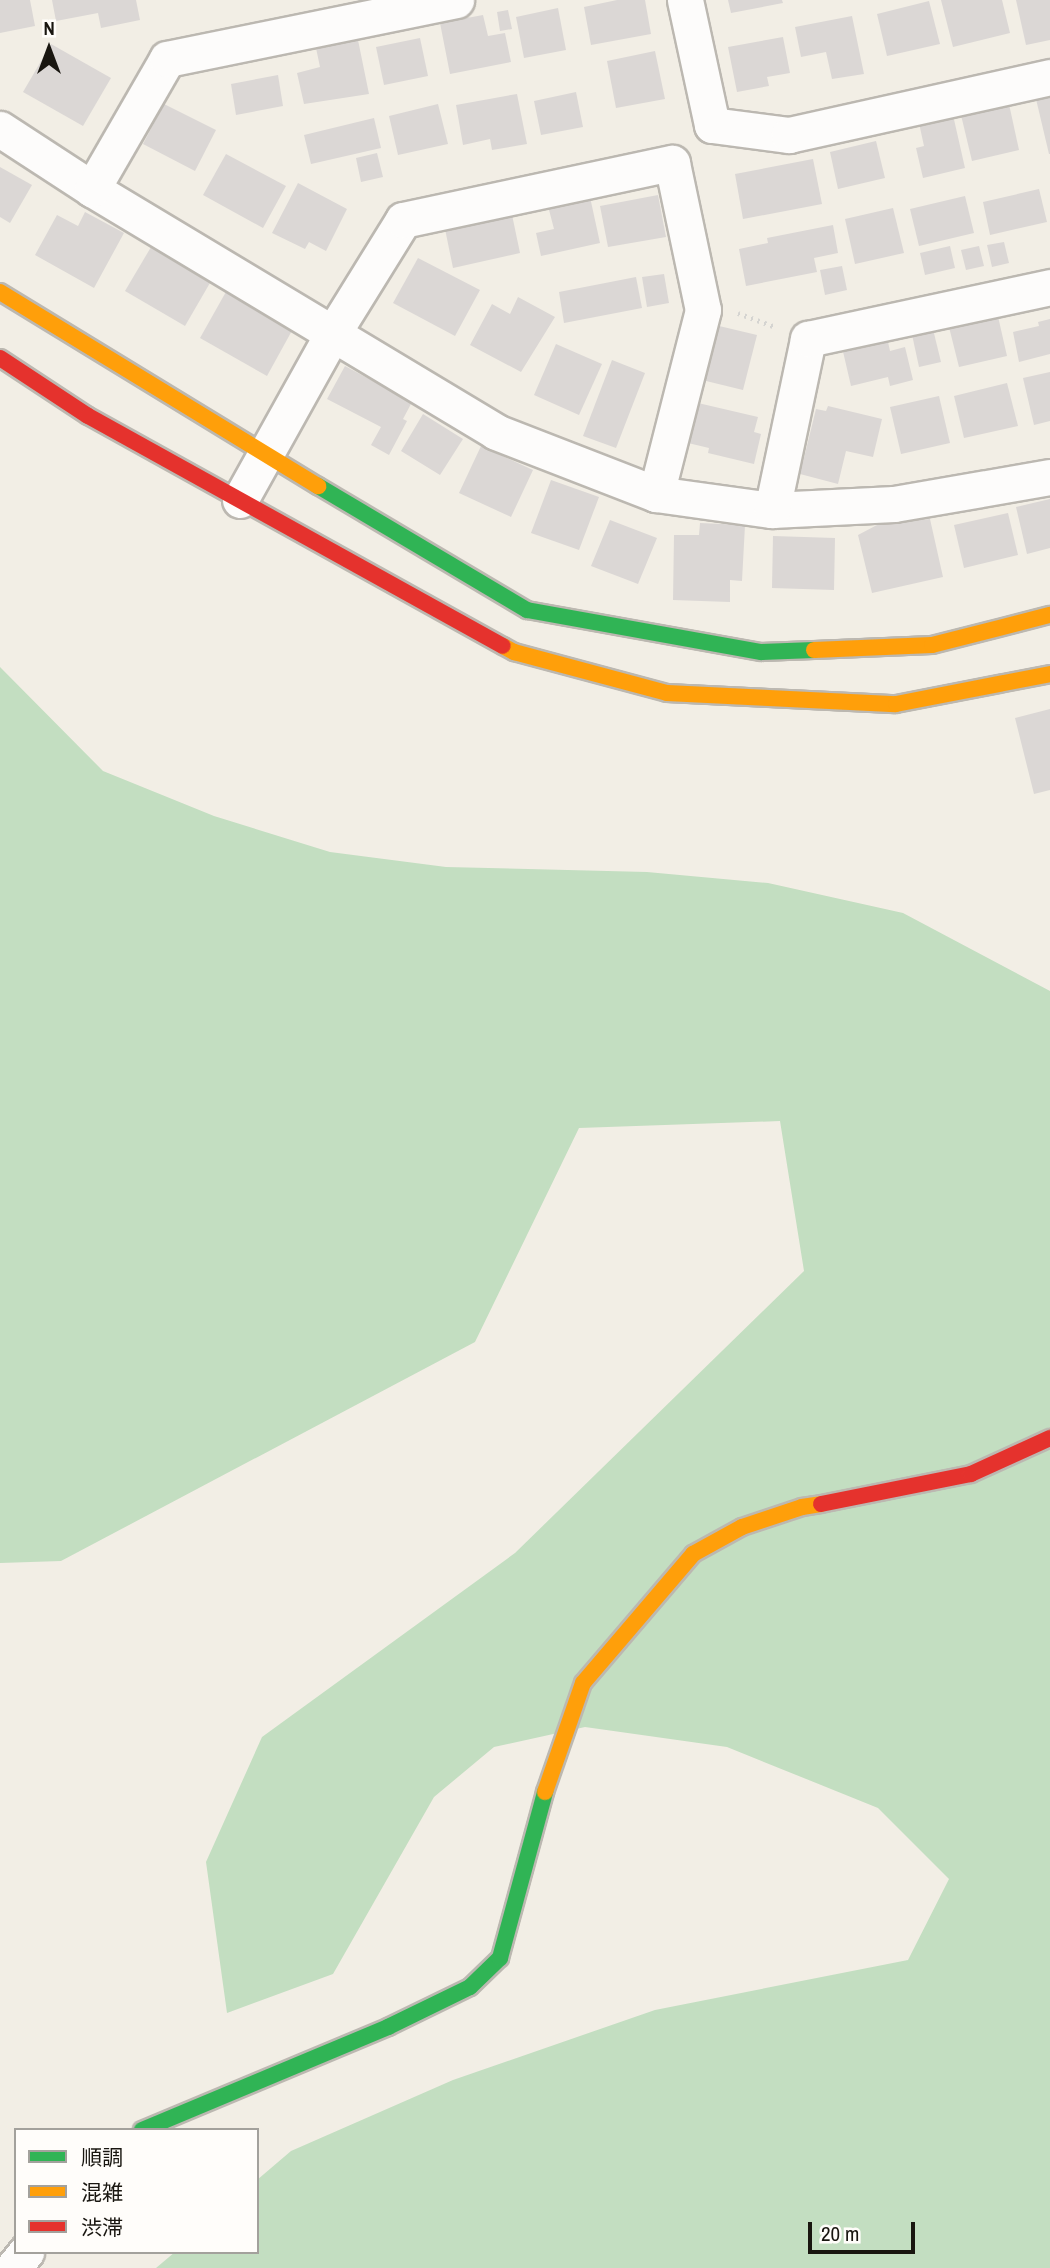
<!DOCTYPE html>
<meta charset="utf-8">
<style>
body{margin:0}
#map{position:relative;width:1050px;height:2268px;overflow:hidden;background:#f2eee5;font-family:"Archivo Narrow","Noto Sans JP",sans-serif}
div>[style]{position:absolute}
.forest>*{inset:0;background:#c3dec1}
.building>*{inset:0;background:#dbd7d5}
.path>*{height:4.5px;margin-top:-2.25px;transform-origin:0;background:repeating-linear-gradient(90deg,#d5d4d1 0 2px,transparent 0 7px)}
.roads{filter:drop-shadow(2px 0 #bcb8b1) drop-shadow(-2px 0 #bcb8b1) drop-shadow(0 2px #bcb8b1) drop-shadow(0 -2px #bcb8b1)}
.street>*{height:35px;margin:-17.5px;padding:0 17.5px;transform-origin:17.5px;border-radius:17.5px;background:#fdfcfb}
.fast>*{height:16px;margin:-8px;padding:0 8px;transform-origin:8px;border-radius:8px;background:#30b455}
.slow>*{height:16px;margin:-8px;padding:0 8px;transform-origin:8px;border-radius:8px;background:#ff9f0a}
.jam>*{height:16px;margin:-8px;padding:0 8px;transform-origin:8px;border-radius:8px;background:#e5322d}
span{translate:-50% -50%;white-space:nowrap;text-align:center;line-height:1.15;-webkit-text-stroke:5px #fffdfa;paint-order:stroke}
.legend{position:absolute;left:14px;top:2128px;width:245px;height:126px;box-sizing:border-box;background:#fffdfa;border:2px solid #a3a19c;margin:0;padding:9px 12px;list-style:none;font-size:21px;color:#191610}
.legend li{display:flex;align-items:center;gap:14px;height:35px}
.legend b{width:35px;border:2px solid #a3a19c}
.north{position:absolute;left:14px;top:14px;width:70px;height:70px;-webkit-text-stroke:5px #fffdfa;paint-order:stroke;rotate:0deg;font-size:19px;font-weight:700;line-height:28px;text-align:center;color:#191610}
.north::after{content:'';display:block;margin:auto;width:24px;height:32px;background:#191610;clip-path:polygon(50% 0,100% 100%,50% 72%,0 100%)}
.scale{position:absolute;left:808px;top:2222px;width:107px;height:32px;box-sizing:border-box;border:4px solid #191610;border-top:0;padding-left:9px;font-size:21px;line-height:24px;white-space:nowrap;color:#191610;-webkit-text-stroke:5px #fffdfa;paint-order:stroke}
</style>
<div id="map">
<div class="forest">
<i style="clip-path:polygon(0 667px,103px 771px,214px 816px,330px 852px,446px 867px,647px 872px,768px 883px,903px 913px,1050px 991px,1050px 2268px,156px 2268px,175px 2252px,257px 2252px,257px 2180px,291px 2151px,453px 2080px,655px 2010px,908px 1960px,949px 1879px,878px 1808px,727px 1747px,585px 1727px,494px 1747px,434px 1797px,333px 1974px,227px 2013px,206px 1862px,262px 1737px,515px 1553px,804px 1271px,780px 1121px,579px 1128px,475px 1342px,61px 1561px,0 1563px)"></i>
</div>
<div class="building">
<i style="clip-path:polygon(0 0,30px 0,35px 26px,0 33px)"></i>
<i style="clip-path:polygon(52px 0,136px 0,140px 20px,101px 28px,98px 13px,56px 21px)"></i>
<i style="clip-path:polygon(617px 0,645px 0,651px 34px,591px 45px,584px 7px)"></i>
<i style="clip-path:polygon(728px 0,782px 0,783px 3px,731px 13px)"></i>
<i style="clip-path:polygon(941px 0,1002px 0,1010px 33px,953px 47px)"></i>
<i style="clip-path:polygon(1016px 0,1050px 0,1050px 40px,1026px 45px)"></i>
<i style="clip-path:polygon(929px 1px,940px 44px,887px 56px,877px 14px)"></i>
<i style="clip-path:polygon(558px 8px,566px 50px,524px 58px,516px 17px)"></i>
<i style="clip-path:polygon(508px 10px,512px 29px,500px 31px,497px 12px)"></i>
<i style="clip-path:polygon(483px 15px,488px 36px,505px 33px,511px 62px,450px 74px,440px 23px)"></i>
<i style="clip-path:polygon(852px 16px,864px 74px,832px 79px,826px 52px,801px 57px,795px 27px)"></i>
<i style="clip-path:polygon(783px 37px,790px 73px,767px 77px,769px 86px,737px 92px,728px 47px)"></i>
<i style="clip-path:polygon(420px 38px,428px 76px,384px 85px,376px 47px)"></i>
<i style="clip-path:polygon(358px 40px,369px 94px,304px 104px,297px 73px,320px 67px,316px 48px)"></i>
<i style="clip-path:polygon(51px 44px,111px 78px,83px 126px,23px 92px)"></i>
<i style="clip-path:polygon(655px 51px,665px 99px,616px 108px,607px 61px)"></i>
<i style="clip-path:polygon(278px 75px,283px 106px,236px 115px,231px 84px)"></i>
<i style="clip-path:polygon(576px 92px,583px 127px,541px 135px,534px 101px)"></i>
<i style="clip-path:polygon(517px 94px,527px 144px,492px 150px,490px 139px,463px 145px,456px 105px)"></i>
<i style="clip-path:polygon(1050px 96px,1050px 154px,1049px 154px,1036px 99px)"></i>
<i style="clip-path:polygon(164px 104px,216px 130px,195px 171px,143px 144px)"></i>
<i style="clip-path:polygon(438px 104px,448px 144px,398px 155px,389px 116px)"></i>
<i style="clip-path:polygon(1009px 104px,1019px 150px,972px 161px,961px 115px)"></i>
<i style="clip-path:polygon(953px 115px,965px 168px,923px 178px,916px 148px,924px 146px,919px 123px)"></i>
<i style="clip-path:polygon(374px 118px,381px 148px,311px 164px,304px 135px)"></i>
<i style="clip-path:polygon(876px 141px,885px 178px,838px 189px,830px 152px)"></i>
<i style="clip-path:polygon(377px 153px,383px 177px,361px 182px,356px 158px)"></i>
<i style="clip-path:polygon(226px 154px,286px 186px,263px 228px,203px 195px)"></i>
<i style="clip-path:polygon(813px 159px,822px 204px,743px 219px,735px 174px)"></i>
<i style="clip-path:polygon(0 167px,32px 185px,10px 223px,0 217px)"></i>
<i style="clip-path:polygon(298px 183px,347px 209px,326px 251px,309px 242px,305px 249px,272px 233px)"></i>
<i style="clip-path:polygon(1039px 189px,1047px 222px,990px 235px,983px 202px)"></i>
<i style="clip-path:polygon(658px 195px,666px 237px,608px 247px,600px 206px)"></i>
<i style="clip-path:polygon(965px 196px,974px 233px,919px 246px,910px 209px)"></i>
<i style="clip-path:polygon(590px 197px,600px 243px,541px 256px,536px 233px,554px 229px,548px 206px)"></i>
<i style="clip-path:polygon(893px 208px,904px 253px,855px 264px,845px 219px)"></i>
<i style="clip-path:polygon(511px 210px,520px 253px,453px 268px,444px 224px)"></i>
<i style="clip-path:polygon(85px 212px,124px 233px,94px 288px,35px 255px,57px 215px,78px 226px)"></i>
<i style="clip-path:polygon(833px 225px,838px 253px,814px 258px,817px 272px,746px 286px,739px 249px,768px 243px,767px 238px)"></i>
<i style="clip-path:polygon(154px 242px,214px 276px,185px 326px,125px 291px)"></i>
<i style="clip-path:polygon(1004px 242px,1009px 263px,992px 267px,987px 245px)"></i>
<i style="clip-path:polygon(950px 246px,955px 268px,925px 275px,920px 253px)"></i>
<i style="clip-path:polygon(979px 246px,984px 266px,966px 270px,961px 250px)"></i>
<i style="clip-path:polygon(418px 258px,480px 290px,455px 336px,393px 303px)"></i>
<i style="clip-path:polygon(842px 266px,847px 290px,825px 295px,820px 270px)"></i>
<i style="clip-path:polygon(664px 274px,669px 303px,647px 307px,642px 277px)"></i>
<i style="clip-path:polygon(636px 277px,642px 308px,564px 323px,559px 292px)"></i>
<i style="clip-path:polygon(227px 290px,294px 327px,267px 376px,200px 338px)"></i>
<i style="clip-path:polygon(518px 297px,555px 317px,521px 372px,470px 345px,492px 304px,510px 314px)"></i>
<i style="clip-path:polygon(997px 312px,1007px 356px,959px 367px,948px 323px)"></i>
<i style="clip-path:polygon(1050px 319px,1050px 354px,1019px 362px,1013px 332px,1039px 326px,1038px 322px)"></i>
<i style="clip-path:polygon(715px 325px,757px 335px,743px 390px,702px 380px)"></i>
<i style="clip-path:polygon(932px 325px,941px 362px,919px 367px,911px 330px)"></i>
<i style="clip-path:polygon(886px 333px,890px 351px,905px 347px,913px 380px,890px 386px,888px 377px,851px 386px,841px 343px)"></i>
<i style="clip-path:polygon(556px 344px,602px 364px,579px 415px,534px 395px)"></i>
<i style="clip-path:polygon(612px 360px,645px 373px,616px 448px,583px 436px)"></i>
<i style="clip-path:polygon(345px 366px,412px 402px,403px 419px,407px 421px,389px 455px,371px 445px,381px 427px,327px 399px)"></i>
<i style="clip-path:polygon(1050px 372px,1050px 421px,1034px 425px,1023px 378px)"></i>
<i style="clip-path:polygon(1007px 383px,1018px 426px,964px 438px,954px 396px)"></i>
<i style="clip-path:polygon(939px 396px,950px 443px,901px 454px,890px 407px)"></i>
<i style="clip-path:polygon(698px 403px,758px 417px,754px 432px,761px 434px,754px 464px,708px 453px,709px 448px,688px 443px)"></i>
<i style="clip-path:polygon(828px 406px,882px 419px,873px 457px,846px 451px,838px 484px,800px 474px,816px 409px,826px 411px)"></i>
<i style="clip-path:polygon(423px 414px,463px 439px,440px 475px,401px 451px)"></i>
<i style="clip-path:polygon(481px 446px,533px 470px,511px 517px,459px 493px)"></i>
<i style="clip-path:polygon(551px 480px,599px 497px,579px 550px,531px 533px)"></i>
<i style="clip-path:polygon(1050px 499px,1050px 548px,1027px 554px,1016px 507px)"></i>
<i style="clip-path:polygon(1008px 513px,1018px 555px,964px 568px,954px 525px)"></i>
<i style="clip-path:polygon(907px 518px,907px 521px,930px 519px,943px 577px,872px 593px,858px 535px,877px 525px)"></i>
<i style="clip-path:polygon(610px 520px,657px 538px,638px 584px,591px 566px)"></i>
<i style="clip-path:polygon(700px 523px,745px 525px,742px 581px,730px 580px,730px 602px,673px 600px,674px 535px,699px 535px)"></i>
<i style="clip-path:polygon(773px 536px,835px 538px,834px 590px,772px 588px)"></i>
<i style="clip-path:polygon(1050px 709px,1050px 790px,1034px 794px,1015px 718px)"></i>
</div>
<div class="path">
<i style="left:738px;top:313px;width:40px;rotate:20.2deg"></i>
</div>
<div class="roads">
<div class="street">
<i style="left:685px;top:0;width:128px;rotate:77.8deg"></i>
<i style="left:712px;top:125px;width:78px;rotate:7.4deg"></i>
<i style="left:789px;top:135px;width:267px;rotate:-12.5deg"></i>
<i style="left:0;top:129px;width:110px;rotate:33.1deg"></i>
<i style="left:92px;top:189px;width:471px;rotate:31deg"></i>
<i style="left:496px;top:432px;width:172px;rotate:21.2deg"></i>
<i style="left:656px;top:494px;width:117px;rotate:7.9deg"></i>
<i style="left:772px;top:510px;width:122px;rotate:-2.8deg"></i>
<i style="left:894px;top:504px;width:158px;rotate:-9.8deg"></i>
<i style="left:92px;top:189px;width:150px;rotate:-60deg"></i>
<i style="left:167px;top:59px;width:295px;rotate:-11.5deg"></i>
<i style="left:240px;top:500px;width:191px;rotate:-60.9deg"></i>
<i style="left:333px;top:333px;width:133px;rotate:-58.2deg"></i>
<i style="left:403px;top:220px;width:275px;rotate:-12deg"></i>
<i style="left:672px;top:163px;width:150px;rotate:78.1deg"></i>
<i style="left:703px;top:310px;width:190px;rotate:104.3deg"></i>
<i style="left:772px;top:510px;width:175px;rotate:-78.1deg"></i>
<i style="left:808px;top:339px;width:248px;rotate:-12.1deg"></i>
<i style="left:13px;top:2268px;width:21px;rotate:-51deg"></i>
</div>
<div class="fast">
<i style="left:318px;top:486px;width:243px;rotate:30.7deg"></i>
<i style="left:527px;top:610px;width:238px;rotate:10.2deg"></i>
<i style="left:761px;top:652px;width:53px;rotate:-2.2deg"></i>
<i style="left:142px;top:2130px;width:267px;rotate:-22.7deg"></i>
<i style="left:388px;top:2027px;width:91px;rotate:-26deg"></i>
<i style="left:470px;top:1987px;width:42px;rotate:-44deg"></i>
<i style="left:500px;top:1958px;width:172px;rotate:-74.8deg"></i>
</div>
<div class="slow">
<i style="left:0;top:292px;width:373px;rotate:31.4deg"></i>
<i style="left:503px;top:646px;width:13px;rotate:29deg"></i>
<i style="left:514px;top:652px;width:158px;rotate:15deg"></i>
<i style="left:667px;top:693px;width:229px;rotate:2.8deg"></i>
<i style="left:896px;top:704px;width:157px;rotate:-11deg"></i>
<i style="left:814px;top:650px;width:118px;rotate:-2.4deg"></i>
<i style="left:932px;top:645px;width:122px;rotate:-14.3deg"></i>
<i style="left:545px;top:1792px;width:115px;rotate:-70.8deg"></i>
<i style="left:583px;top:1683px;width:170px;rotate:-49.5deg"></i>
<i style="left:693px;top:1554px;width:56px;rotate:-28.9deg"></i>
<i style="left:742px;top:1527px;width:63px;rotate:-18.4deg"></i>
<i style="left:802px;top:1507px;width:19px;rotate:-9deg"></i>
</div>
<div class="jam">
<i style="left:0;top:358px;width:105px;rotate:33.4deg"></i>
<i style="left:88px;top:416px;width:474px;rotate:29deg"></i>
<i style="left:821px;top:1504px;width:153px;rotate:-11.3deg"></i>
<i style="left:971px;top:1474px;width:87px;rotate:-24.5deg"></i>
</div>
</div>
<ul class="legend">
<li><b style="height:9px;background:#30b455"></b>順調</li>
<li><b style="height:9px;background:#ff9f0a"></b>混雑</li>
<li><b style="height:9px;background:#e5322d"></b>渋滞</li>
</ul>
<div class="north">N</div>
<div class="scale">20 m</div>
</div>
